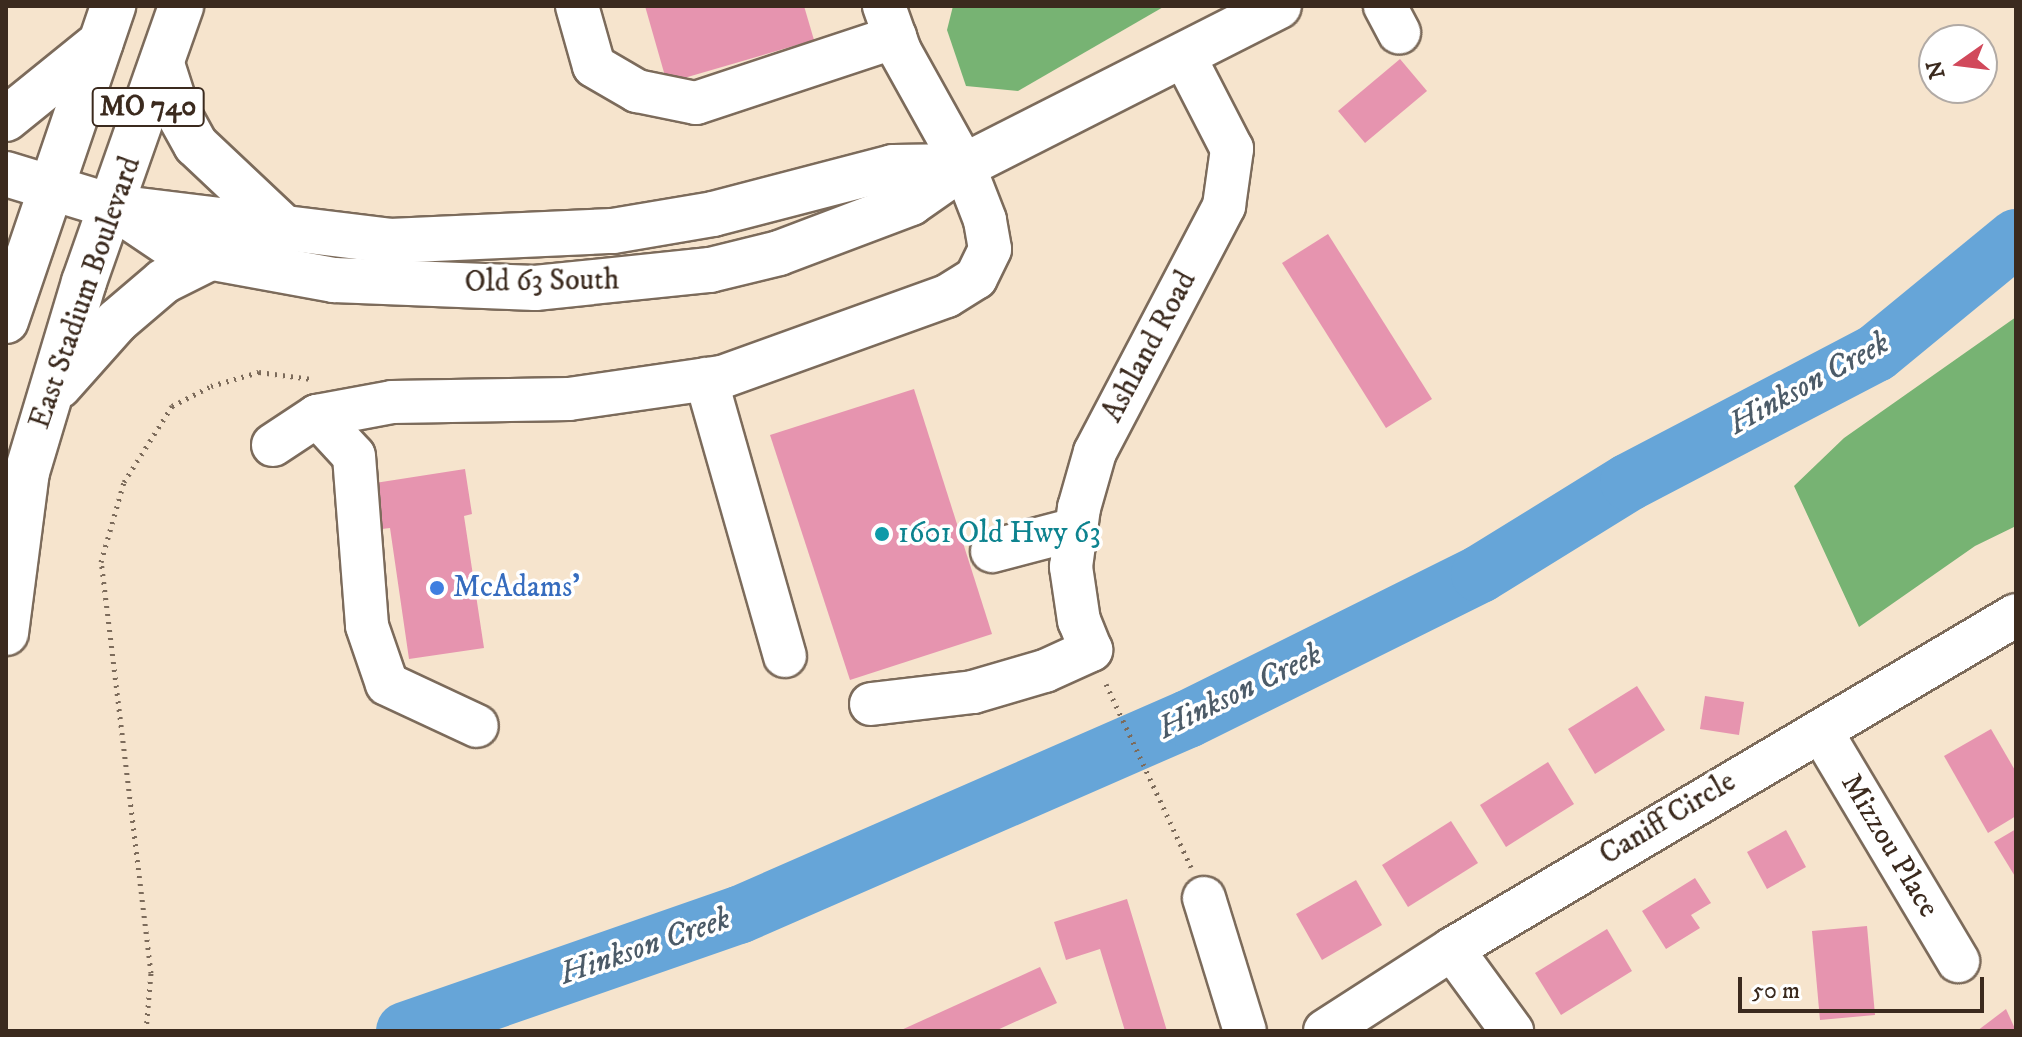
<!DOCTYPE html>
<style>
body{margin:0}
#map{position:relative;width:2022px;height:1037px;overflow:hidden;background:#f6e4cd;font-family:"IM FELL DW Pica",serif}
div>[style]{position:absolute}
.forest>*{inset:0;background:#77b373}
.river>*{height:58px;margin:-29px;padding:0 29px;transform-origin:29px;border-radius:29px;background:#66a5d8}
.building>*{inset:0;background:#e694af}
.path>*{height:5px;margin-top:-2.5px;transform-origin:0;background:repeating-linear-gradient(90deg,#7c6b5b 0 2px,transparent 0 8px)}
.roads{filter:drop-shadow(2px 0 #7c6b5b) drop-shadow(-2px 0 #7c6b5b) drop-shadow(0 2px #7c6b5b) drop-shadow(0 -2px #7c6b5b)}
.minor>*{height:42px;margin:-21px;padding:0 21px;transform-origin:21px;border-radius:21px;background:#fff}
.major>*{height:44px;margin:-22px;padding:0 22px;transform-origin:22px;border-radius:22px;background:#fff}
.dots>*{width:22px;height:22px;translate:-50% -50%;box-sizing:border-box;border:4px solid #fff;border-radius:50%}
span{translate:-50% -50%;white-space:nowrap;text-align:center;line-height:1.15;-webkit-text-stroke:7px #fff;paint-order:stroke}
.shield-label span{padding:2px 6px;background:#fff;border:2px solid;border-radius:6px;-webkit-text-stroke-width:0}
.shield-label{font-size:28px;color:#3b2a1e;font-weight:700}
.street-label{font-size:30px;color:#3b2a1e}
.culture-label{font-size:30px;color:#0d838f}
.left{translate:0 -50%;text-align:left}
.shop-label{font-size:30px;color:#366cbe}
.water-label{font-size:32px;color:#4c5b68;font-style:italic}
.frame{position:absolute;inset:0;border:8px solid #3b2a1e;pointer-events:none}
.north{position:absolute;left:1918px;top:24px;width:80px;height:80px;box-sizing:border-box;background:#fff;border:2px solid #b1aaa5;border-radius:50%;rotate:256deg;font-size:22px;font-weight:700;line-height:32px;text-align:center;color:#3b2a1e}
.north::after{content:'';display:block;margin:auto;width:28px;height:36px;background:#d1495b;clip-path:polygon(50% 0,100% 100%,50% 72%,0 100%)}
.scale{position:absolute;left:1738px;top:977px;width:246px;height:36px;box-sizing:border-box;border:4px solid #3b2a1e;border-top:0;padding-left:10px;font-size:24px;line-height:28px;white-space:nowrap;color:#3b2a1e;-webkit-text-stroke:6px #fff;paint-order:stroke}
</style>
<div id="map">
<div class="forest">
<i style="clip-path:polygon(953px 6px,1165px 6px,1018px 91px,966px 86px,947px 30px)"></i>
<i style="clip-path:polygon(2016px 317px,2016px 526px,1975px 546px,1859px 627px,1794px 486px,1844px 438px)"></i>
</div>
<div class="river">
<i style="left:405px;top:1031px;width:354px;rotate:-19.2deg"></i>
<i style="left:739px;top:915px;width:490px;rotate:-23.6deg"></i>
<i style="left:1188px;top:719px;width:326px;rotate:-26.4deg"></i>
<i style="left:1480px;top:574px;width:175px;rotate:-31.7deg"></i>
<i style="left:1629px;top:482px;width:279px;rotate:-27.6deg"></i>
<i style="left:1876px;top:353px;width:181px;rotate:-39.4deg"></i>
</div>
<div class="building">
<i style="clip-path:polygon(645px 6px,804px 6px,814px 40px,667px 83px)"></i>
<i style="clip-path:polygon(1400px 59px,1427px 91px,1365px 143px,1338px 111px)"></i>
<i style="clip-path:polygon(1328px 234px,1432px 399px,1386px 428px,1282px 263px)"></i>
<i style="clip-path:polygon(914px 389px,992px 634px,850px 680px,770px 435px)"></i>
<i style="clip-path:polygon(465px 469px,472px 514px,464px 516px,484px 648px,409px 659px,390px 528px,382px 529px,375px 483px)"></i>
<i style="clip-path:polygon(1637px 686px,1665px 730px,1595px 774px,1568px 729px)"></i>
<i style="clip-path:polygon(1705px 696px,1744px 702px,1739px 735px,1700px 729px)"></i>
<i style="clip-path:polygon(1991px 729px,2016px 772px,2016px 816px,1988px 833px,1944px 756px)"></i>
<i style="clip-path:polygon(1548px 762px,1574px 804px,1506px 847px,1480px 805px)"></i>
<i style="clip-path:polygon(1451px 821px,1478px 863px,1408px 907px,1382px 865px)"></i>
<i style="clip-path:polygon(2016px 829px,2016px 878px,1994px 842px)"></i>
<i style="clip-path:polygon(1786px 830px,1806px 867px,1767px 889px,1747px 852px)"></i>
<i style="clip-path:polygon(1695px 878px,1711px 903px,1691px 915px,1700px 928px,1666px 949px,1642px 911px)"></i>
<i style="clip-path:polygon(1356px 880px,1382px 925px,1322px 960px,1296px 914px)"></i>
<i style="clip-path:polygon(1127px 899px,1167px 1031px,1125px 1031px,1100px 949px,1066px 960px,1054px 922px)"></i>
<i style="clip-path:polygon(1867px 926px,1875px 1015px,1820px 1020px,1812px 931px)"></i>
<i style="clip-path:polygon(1607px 929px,1632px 971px,1561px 1015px,1535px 973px)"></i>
<i style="clip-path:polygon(1040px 967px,1057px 1003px,995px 1031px,899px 1031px)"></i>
<i style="clip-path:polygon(2006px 1009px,2016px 1031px,1977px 1031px)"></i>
</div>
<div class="path">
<i style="left:1106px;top:684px;width:202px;rotate:65.1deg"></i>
<i style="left:146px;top:1031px;width:58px;rotate:-85.1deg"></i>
<i style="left:151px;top:973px;width:414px;rotate:-96.9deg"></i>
<i style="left:101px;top:562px;width:83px;rotate:-74deg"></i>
<i style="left:124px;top:482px;width:90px;rotate:-57.7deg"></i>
<i style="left:172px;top:406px;width:44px;rotate:-27.1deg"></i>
<i style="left:211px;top:386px;width:50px;rotate:-16.3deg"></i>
<i style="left:259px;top:372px;width:53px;rotate:7.5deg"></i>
</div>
<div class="roads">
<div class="minor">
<i style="left:577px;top:6px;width:62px;rotate:74.2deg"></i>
<i style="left:594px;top:66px;width:50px;rotate:30.2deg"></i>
<i style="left:637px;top:91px;width:60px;rotate:11.5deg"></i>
<i style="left:696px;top:103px;width:210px;rotate:-18.3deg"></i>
<i style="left:1385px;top:6px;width:30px;rotate:62deg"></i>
<i style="left:706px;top:379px;width:288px;rotate:74.1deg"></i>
<i style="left:317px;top:416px;width:54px;rotate:47.2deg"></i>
<i style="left:354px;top:456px;width:170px;rotate:85.6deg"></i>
<i style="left:367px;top:626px;width:61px;rotate:71deg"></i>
<i style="left:387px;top:684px;width:99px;rotate:25deg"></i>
<i style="left:273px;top:445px;width:53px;rotate:-33.4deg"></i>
<i style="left:317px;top:416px;width:76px;rotate:-10.6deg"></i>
<i style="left:392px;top:402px;width:177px;rotate:-1deg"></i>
<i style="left:569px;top:399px;width:155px;rotate:-8.2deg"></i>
<i style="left:722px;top:377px;width:239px;rotate:-19.8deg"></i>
<i style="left:947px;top:296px;width:34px;rotate:-32deg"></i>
<i style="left:976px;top:278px;width:32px;rotate:-64deg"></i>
<i style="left:990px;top:249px;width:29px;rotate:-100deg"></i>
<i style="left:985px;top:220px;width:58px;rotate:-111.3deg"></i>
<i style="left:964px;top:166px;width:132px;rotate:-119.1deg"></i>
<i style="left:900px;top:51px;width:48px;rotate:-109.6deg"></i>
<i style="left:992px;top:551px;width:87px;rotate:-14.7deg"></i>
<i style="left:871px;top:704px;width:103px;rotate:-6.7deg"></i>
<i style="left:973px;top:692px;width:75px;rotate:-16.3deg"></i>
<i style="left:1045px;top:671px;width:51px;rotate:-24.5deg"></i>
<i style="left:1091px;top:650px;width:31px;rotate:-112deg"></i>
<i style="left:1079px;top:621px;width:55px;rotate:-98.4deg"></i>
<i style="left:1071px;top:567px;width:60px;rotate:-82.3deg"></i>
<i style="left:1079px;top:508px;width:58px;rotate:-74.1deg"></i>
<i style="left:1095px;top:452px;width:278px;rotate:-62.3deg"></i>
<i style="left:1224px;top:206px;width:58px;rotate:-82deg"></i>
<i style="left:1232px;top:149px;width:105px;rotate:-117.3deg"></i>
<i style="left:1821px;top:731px;width:268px;rotate:59.2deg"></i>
<i style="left:1204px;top:898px;width:139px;rotate:72.9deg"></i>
<i style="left:1452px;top:949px;width:102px;rotate:53.8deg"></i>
<i style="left:1325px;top:1031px;width:151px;rotate:-32.8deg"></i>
<i style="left:1452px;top:949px;width:655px;rotate:-30.63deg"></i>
</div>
<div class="major">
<i style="left:162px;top:64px;width:49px;rotate:72.3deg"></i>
<i style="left:177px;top:111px;width:39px;rotate:61deg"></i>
<i style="left:196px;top:145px;width:121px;rotate:43.3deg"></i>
<i style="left:6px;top:119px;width:122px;rotate:-39deg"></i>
<i style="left:6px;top:174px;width:113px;rotate:17deg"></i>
<i style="left:114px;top:207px;width:278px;rotate:7deg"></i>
<i style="left:390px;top:241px;width:223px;rotate:-2.6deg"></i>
<i style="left:613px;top:231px;width:101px;rotate:-9.6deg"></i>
<i style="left:713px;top:214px;width:186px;rotate:-14.6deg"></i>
<i style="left:893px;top:167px;width:71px;rotate:-0.8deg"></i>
<i style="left:114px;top:207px;width:81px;rotate:33.9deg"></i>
<i style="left:181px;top:252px;width:156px;rotate:10.4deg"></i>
<i style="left:334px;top:280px;width:201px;rotate:2.3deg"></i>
<i style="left:535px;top:288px;width:176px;rotate:-5.9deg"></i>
<i style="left:710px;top:270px;width:71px;rotate:-13.8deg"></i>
<i style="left:779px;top:253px;width:141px;rotate:-20.7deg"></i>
<i style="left:911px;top:203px;width:65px;rotate:-34.9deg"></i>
<i style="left:964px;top:166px;width:353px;rotate:-26.9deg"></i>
<i style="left:6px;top:321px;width:333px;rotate:-71.2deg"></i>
<i style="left:59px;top:386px;width:87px;rotate:-48.3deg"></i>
<i style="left:117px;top:321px;width:62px;rotate:-40.4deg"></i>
<i style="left:164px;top:281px;width:51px;rotate:-26.6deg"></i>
<i style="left:6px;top:633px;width:162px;rotate:-82.6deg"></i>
<i style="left:27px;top:472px;width:198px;rotate:-73.3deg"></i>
<i style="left:84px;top:282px;width:293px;rotate:-70.6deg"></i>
</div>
</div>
<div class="dots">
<i style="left:882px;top:534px;background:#0f9aa8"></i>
<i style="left:437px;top:588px;background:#3f7fe0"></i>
</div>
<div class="shield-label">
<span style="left:148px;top:107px">MO 740</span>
</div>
<div class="street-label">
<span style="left:542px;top:282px;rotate:-1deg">Old 63 South</span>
<span style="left:86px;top:293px;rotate:-71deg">East Stadium Boulevard</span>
<span style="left:1150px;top:347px;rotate:-62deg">Ashland Road</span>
<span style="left:1668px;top:819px;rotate:-31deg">Caniff Circle</span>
<span style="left:1889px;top:846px;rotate:59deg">Mizzou Place</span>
</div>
<div class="culture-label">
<span class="left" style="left:898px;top:534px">1601 Old Hwy 63</span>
</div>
<div class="shop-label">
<span class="left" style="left:453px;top:588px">McAdams'</span>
</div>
<div class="water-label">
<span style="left:1809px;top:384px;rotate:-29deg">Hinkson Creek</span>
<span style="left:1240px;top:692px;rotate:-26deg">Hinkson Creek</span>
<span style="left:645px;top:947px;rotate:-19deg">Hinkson Creek</span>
</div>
<div class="frame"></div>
<div class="north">N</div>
<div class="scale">50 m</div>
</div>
